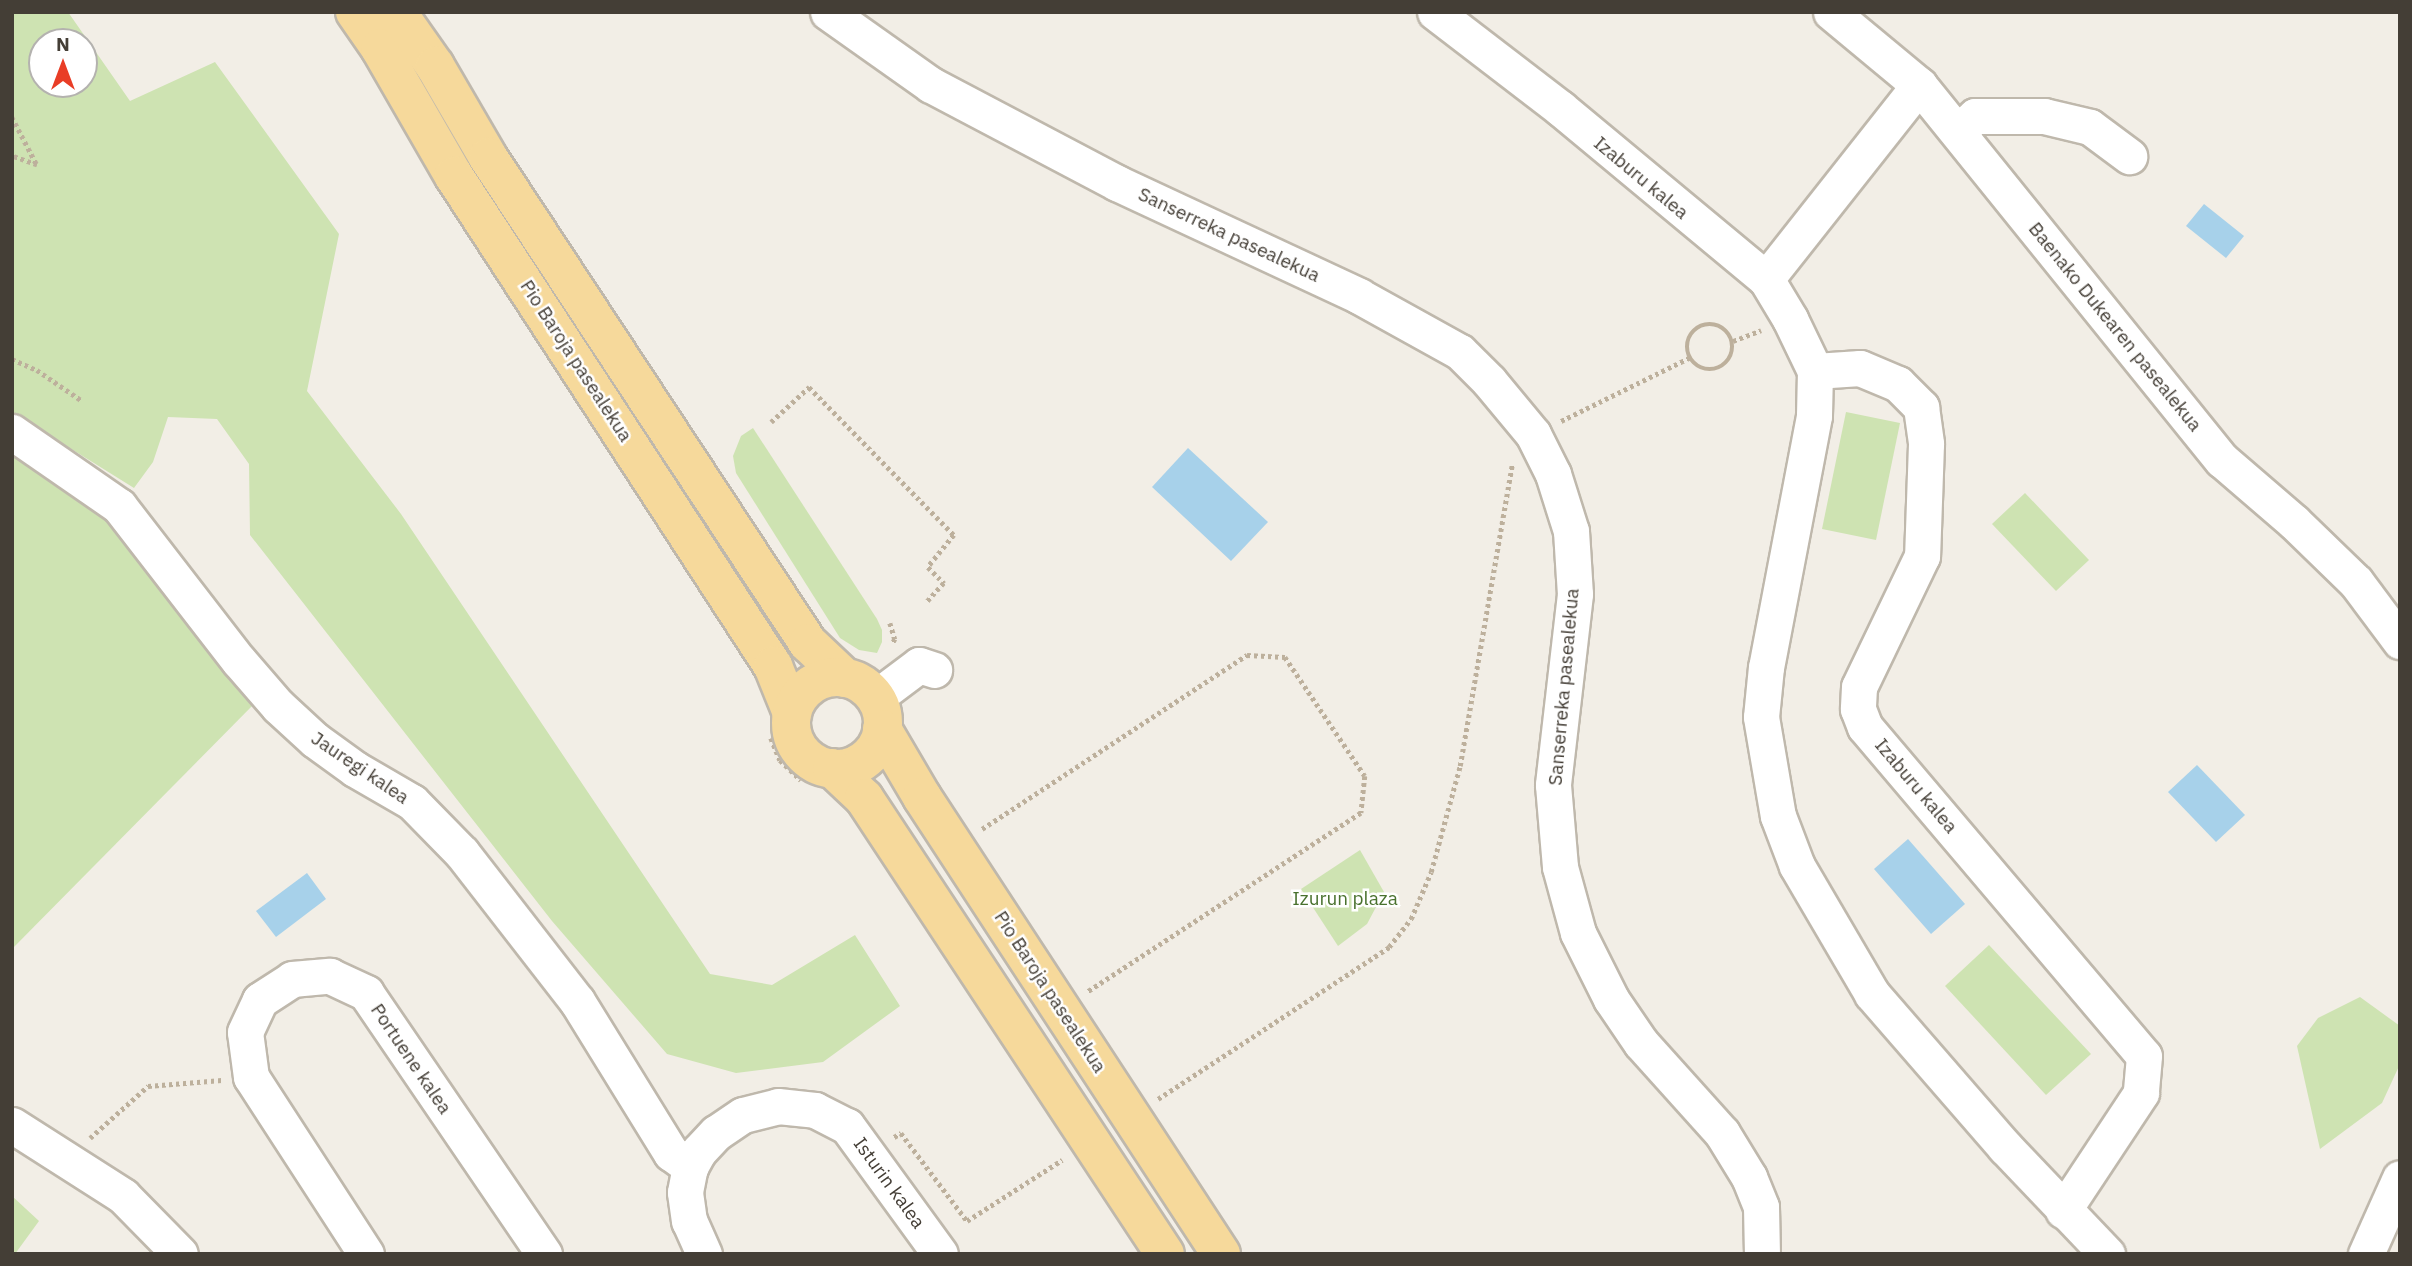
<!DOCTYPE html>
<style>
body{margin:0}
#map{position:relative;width:2412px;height:1266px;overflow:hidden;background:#f2eee6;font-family:"IBM Plex Sans",sans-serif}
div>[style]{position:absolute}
.green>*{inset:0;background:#cee3b2}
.water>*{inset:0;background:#a7d1ea}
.path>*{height:4.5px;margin-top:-2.25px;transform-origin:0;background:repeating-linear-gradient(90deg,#bdb09c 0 3.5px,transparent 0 7px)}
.path>.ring{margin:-2.25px;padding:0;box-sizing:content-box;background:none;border:4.5px solid #bdb09c;border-radius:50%}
.roads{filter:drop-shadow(2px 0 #bfb8ac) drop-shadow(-2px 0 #bfb8ac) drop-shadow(0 2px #bfb8ac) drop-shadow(0 -2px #bfb8ac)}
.minor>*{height:35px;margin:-17.5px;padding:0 17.5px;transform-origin:17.5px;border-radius:17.5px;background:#fff}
.major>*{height:38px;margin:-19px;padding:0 19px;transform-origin:19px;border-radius:19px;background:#f6d99b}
.major>.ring{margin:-19px;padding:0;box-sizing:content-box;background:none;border:38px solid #f6d99b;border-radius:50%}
span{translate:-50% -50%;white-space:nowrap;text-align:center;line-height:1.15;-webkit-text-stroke:5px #fff;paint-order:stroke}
.street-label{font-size:19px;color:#443e36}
.park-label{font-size:19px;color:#49712e}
.frame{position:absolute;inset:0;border:14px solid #443e36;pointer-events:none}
.north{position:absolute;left:28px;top:28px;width:70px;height:70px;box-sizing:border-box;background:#fff;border:2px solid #b4b2af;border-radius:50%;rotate:0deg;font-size:19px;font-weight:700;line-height:28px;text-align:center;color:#443e36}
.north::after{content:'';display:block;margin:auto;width:24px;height:32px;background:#e93d26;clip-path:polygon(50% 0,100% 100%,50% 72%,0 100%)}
</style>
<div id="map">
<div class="green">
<i style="clip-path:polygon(evenodd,12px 12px,68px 12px,130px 101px,215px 62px,339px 234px,307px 391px,401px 514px,710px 974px,772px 985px,855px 935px,900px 1006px,823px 1062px,736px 1073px,667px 1054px,552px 921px,250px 535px,249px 464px,217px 419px,168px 417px,153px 462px,134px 488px,12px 412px,12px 12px,42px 42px,84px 42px,84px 84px,42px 84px,42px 42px)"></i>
<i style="clip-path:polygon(1846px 412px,1900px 423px,1876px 540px,1822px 529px)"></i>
<i style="clip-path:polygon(753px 428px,877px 619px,882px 630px,882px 642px,877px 653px,859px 650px,840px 638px,736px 473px,733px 456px,741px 436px)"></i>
<i style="clip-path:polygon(15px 455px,106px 518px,256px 702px,12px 949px,12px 457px)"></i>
<i style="clip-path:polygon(2025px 493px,2089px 560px,2056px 591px,1992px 524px)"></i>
<i style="clip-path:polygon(1360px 850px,1384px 892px,1367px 924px,1338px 946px,1301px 889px)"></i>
<i style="clip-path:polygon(1989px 945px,2091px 1054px,2046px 1095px,1945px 986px)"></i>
<i style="clip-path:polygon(2360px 997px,2400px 1026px,2400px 1064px,2382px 1103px,2320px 1149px,2297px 1046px,2318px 1018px)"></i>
<i style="clip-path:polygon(12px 1196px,39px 1221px,15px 1254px,12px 1254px)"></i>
</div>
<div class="water">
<i style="clip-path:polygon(2204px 204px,2244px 236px,2226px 258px,2186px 226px)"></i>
<i style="clip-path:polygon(1188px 448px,1268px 522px,1231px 561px,1152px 487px)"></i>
<i style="clip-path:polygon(2197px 765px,2245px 815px,2216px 842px,2168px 792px)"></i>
<i style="clip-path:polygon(1908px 839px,1965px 904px,1931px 934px,1874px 869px)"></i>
<i style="clip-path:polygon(307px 873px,326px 899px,276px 937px,256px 911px)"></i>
</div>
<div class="path">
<i style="left:12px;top:117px;width:54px;rotate:62.5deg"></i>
<i style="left:37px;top:165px;width:27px;rotate:-160deg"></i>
<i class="ring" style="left:1687px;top:324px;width:41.5px;height:41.5px"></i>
<i style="left:1733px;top:341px;width:30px;rotate:-21deg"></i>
<i style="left:12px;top:359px;width:27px;rotate:24deg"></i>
<i style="left:37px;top:370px;width:53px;rotate:34.3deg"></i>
<i style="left:1561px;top:421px;width:143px;rotate:-26.2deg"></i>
<i style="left:771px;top:422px;width:52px;rotate:-42.6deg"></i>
<i style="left:809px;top:387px;width:207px;rotate:45.6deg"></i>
<i style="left:954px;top:535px;width:41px;rotate:129.1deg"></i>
<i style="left:928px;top:567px;width:23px;rotate:45deg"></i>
<i style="left:944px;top:583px;width:25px;rotate:132deg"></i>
<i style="left:890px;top:623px;width:17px;rotate:73deg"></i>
<i style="left:895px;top:639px;width:4px;rotate:117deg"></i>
<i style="left:771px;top:738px;width:24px;rotate:68deg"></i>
<i style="left:780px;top:760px;width:29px;rotate:44deg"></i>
<i style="left:982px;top:829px;width:317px;rotate:-33.3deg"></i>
<i style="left:1247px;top:655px;width:38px;rotate:3deg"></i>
<i style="left:1285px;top:657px;width:143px;rotate:56.1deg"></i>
<i style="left:1365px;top:776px;width:37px;rotate:96deg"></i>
<i style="left:1361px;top:813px;width:327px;rotate:146.8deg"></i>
<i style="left:1158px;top:1099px;width:277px;rotate:-33.3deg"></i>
<i style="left:1389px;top:947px;width:36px;rotate:-52deg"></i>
<i style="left:1411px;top:919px;width:51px;rotate:-66.9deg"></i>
<i style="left:1431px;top:872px;width:110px;rotate:-74.7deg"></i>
<i style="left:1460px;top:766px;width:306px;rotate:-80.2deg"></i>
<i style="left:894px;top:1137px;width:8px;rotate:-30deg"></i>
<i style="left:901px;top:1133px;width:110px;rotate:53.1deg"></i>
<i style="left:967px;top:1221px;width:113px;rotate:-32.7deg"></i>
<i style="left:90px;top:1138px;width:78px;rotate:-41.9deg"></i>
<i style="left:148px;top:1086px;width:74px;rotate:-4.6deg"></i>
</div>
<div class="roads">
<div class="minor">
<i style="left:828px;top:12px;width:126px;rotate:35.3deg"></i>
<i style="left:931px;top:85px;width:210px;rotate:27.8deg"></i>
<i style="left:1117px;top:183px;width:267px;rotate:25deg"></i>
<i style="left:1359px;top:296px;width:115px;rotate:29deg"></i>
<i style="left:1460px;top:352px;width:41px;rotate:45deg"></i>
<i style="left:1489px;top:381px;width:69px;rotate:50.3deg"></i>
<i style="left:1533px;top:434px;width:45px;rotate:63.4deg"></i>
<i style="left:1553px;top:474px;width:60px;rotate:72.5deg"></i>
<i style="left:1571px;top:531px;width:63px;rotate:86.4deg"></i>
<i style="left:1575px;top:594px;width:192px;rotate:96.6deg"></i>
<i style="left:1553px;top:785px;width:82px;rotate:85.1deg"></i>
<i style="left:1560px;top:867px;width:68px;rotate:74.7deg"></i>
<i style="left:1578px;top:933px;width:74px;rotate:63.4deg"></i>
<i style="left:1611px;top:999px;width:53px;rotate:55.7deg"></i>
<i style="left:1641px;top:1043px;width:121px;rotate:48deg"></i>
<i style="left:1722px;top:1133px;width:52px;rotate:58.5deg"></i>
<i style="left:1749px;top:1177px;width:32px;rotate:68deg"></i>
<i style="left:1761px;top:1207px;width:47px;rotate:88.8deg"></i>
<i style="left:1435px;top:12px;width:158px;rotate:37.5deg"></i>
<i style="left:1560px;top:108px;width:268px;rotate:39.7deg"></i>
<i style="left:1766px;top:279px;width:47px;rotate:59deg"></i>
<i style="left:1790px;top:319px;width:58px;rotate:64.3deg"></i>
<i style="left:1815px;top:371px;width:45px;rotate:91.3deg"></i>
<i style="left:1814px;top:416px;width:256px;rotate:100.8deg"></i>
<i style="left:1766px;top:667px;width:50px;rotate:95.7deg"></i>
<i style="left:1761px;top:717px;width:100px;rotate:80.3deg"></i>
<i style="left:1778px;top:816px;width:53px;rotate:69.2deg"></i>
<i style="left:1797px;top:866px;width:148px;rotate:59.6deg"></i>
<i style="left:1872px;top:994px;width:203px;rotate:49deg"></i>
<i style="left:2005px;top:1147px;width:148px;rotate:46.4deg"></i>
<i style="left:1831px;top:12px;width:114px;rotate:39.7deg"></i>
<i style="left:1919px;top:85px;width:482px;rotate:51.1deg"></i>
<i style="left:2222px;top:460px;width:95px;rotate:40.7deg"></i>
<i style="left:2294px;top:522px;width:86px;rotate:44.1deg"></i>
<i style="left:2356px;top:582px;width:74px;rotate:53.3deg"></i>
<i style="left:1958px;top:131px;width:23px;rotate:-41deg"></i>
<i style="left:1975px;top:116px;width:69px"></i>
<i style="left:2044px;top:116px;width:47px;rotate:13.4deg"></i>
<i style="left:2090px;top:127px;width:49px;rotate:36.6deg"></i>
<i style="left:1766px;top:279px;width:247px;rotate:-51.7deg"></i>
<i style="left:1815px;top:371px;width:45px;rotate:-3.8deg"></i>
<i style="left:1860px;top:368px;width:41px;rotate:22.8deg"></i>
<i style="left:1898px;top:384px;width:33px;rotate:45deg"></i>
<i style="left:1921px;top:407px;width:37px;rotate:82deg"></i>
<i style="left:1926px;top:444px;width:112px;rotate:92deg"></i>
<i style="left:1922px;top:556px;width:145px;rotate:115.7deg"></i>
<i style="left:1859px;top:687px;width:22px;rotate:93deg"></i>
<i style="left:1858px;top:709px;width:19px;rotate:69deg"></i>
<i style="left:1865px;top:727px;width:431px;rotate:49.7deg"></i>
<i style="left:2144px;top:1056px;width:37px;rotate:95deg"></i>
<i style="left:2141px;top:1093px;width:141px;rotate:123.5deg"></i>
<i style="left:12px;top:432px;width:130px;rotate:34.7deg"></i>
<i style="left:119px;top:506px;width:196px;rotate:52.3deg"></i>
<i style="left:239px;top:661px;width:60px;rotate:49.1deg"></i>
<i style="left:278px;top:706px;width:50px;rotate:42.6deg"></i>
<i style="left:315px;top:740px;width:49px;rotate:35.9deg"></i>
<i style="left:355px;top:769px;width:66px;rotate:30.1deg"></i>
<i style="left:412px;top:802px;width:71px;rotate:45.6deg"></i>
<i style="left:462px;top:853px;width:187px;rotate:52.2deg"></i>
<i style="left:577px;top:1001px;width:179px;rotate:58.3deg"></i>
<i style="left:671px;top:1153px;width:24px;rotate:36deg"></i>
<i style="left:875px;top:698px;width:55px;rotate:-36.9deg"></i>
<i style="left:919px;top:665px;width:16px;rotate:18deg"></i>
<i style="left:12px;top:1125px;width:132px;rotate:32.6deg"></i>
<i style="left:123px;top:1196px;width:81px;rotate:45.5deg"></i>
<i style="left:366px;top:1254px;width:211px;rotate:-123deg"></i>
<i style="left:251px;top:1077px;width:45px;rotate:-97.6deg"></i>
<i style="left:245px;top:1032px;width:35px;rotate:-65deg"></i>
<i style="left:260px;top:1000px;width:38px;rotate:-33deg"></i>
<i style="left:292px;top:979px;width:38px;rotate:-5deg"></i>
<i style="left:330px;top:976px;width:40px;rotate:25deg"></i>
<i style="left:366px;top:993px;width:316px;rotate:55.7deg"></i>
<i style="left:704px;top:1254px;width:36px;rotate:-114deg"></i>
<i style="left:689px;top:1221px;width:29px;rotate:-98deg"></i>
<i style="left:685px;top:1192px;width:25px;rotate:-79deg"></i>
<i style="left:690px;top:1167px;width:18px;rotate:-61deg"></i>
<i style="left:699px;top:1151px;width:25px;rotate:-47deg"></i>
<i style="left:716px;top:1133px;width:32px;rotate:-34deg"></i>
<i style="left:743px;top:1115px;width:36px;rotate:-14deg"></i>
<i style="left:778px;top:1106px;width:37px;rotate:6deg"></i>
<i style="left:815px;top:1110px;width:36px;rotate:27deg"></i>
<i style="left:847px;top:1126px;width:158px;rotate:54deg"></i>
<i style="left:2366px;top:1254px;width:83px;rotate:-65.9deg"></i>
</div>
<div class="major">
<i style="left:355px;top:12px;width:44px;rotate:55.2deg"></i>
<i style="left:380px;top:48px;width:148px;rotate:60deg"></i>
<i style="left:454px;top:176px;width:585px;rotate:56.94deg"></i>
<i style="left:773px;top:666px;width:51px;rotate:68deg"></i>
<i style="left:397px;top:12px;width:66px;rotate:54.9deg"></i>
<i style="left:435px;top:66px;width:105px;rotate:59.8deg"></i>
<i style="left:488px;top:157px;width:582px;rotate:56.64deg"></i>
<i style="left:808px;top:643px;width:51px;rotate:43.4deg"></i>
<i class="ring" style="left:791px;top:677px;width:54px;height:54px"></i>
<i style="left:882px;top:729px;width:79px;rotate:59.5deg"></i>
<i style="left:922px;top:797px;width:546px;rotate:56.8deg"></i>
<i style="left:832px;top:768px;width:44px;rotate:43.2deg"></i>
<i style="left:864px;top:798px;width:546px;rotate:56.57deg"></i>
</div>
</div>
<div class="street-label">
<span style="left:1641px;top:178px;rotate:40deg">Izaburu kalea</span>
<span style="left:1229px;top:235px;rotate:25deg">Sanserreka pasealekua</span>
<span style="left:2115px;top:327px;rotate:51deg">Baenako Dukearen pasealekua</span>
<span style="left:576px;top:361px;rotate:57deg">Pio Baroja pasealekua</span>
<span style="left:1564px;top:687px;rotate:-85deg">Sanserreka pasealekua</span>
<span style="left:360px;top:768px;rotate:34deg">Jauregi kalea</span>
<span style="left:1916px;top:786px;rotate:50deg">Izaburu kalea</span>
<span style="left:1050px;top:992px;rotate:57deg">Pio Baroja pasealekua</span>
<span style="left:411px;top:1059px;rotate:56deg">Portuene kalea</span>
<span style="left:889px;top:1183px;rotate:54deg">Isturin kalea</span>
</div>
<div class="park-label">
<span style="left:1345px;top:899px">Izurun plaza</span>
</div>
<div class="frame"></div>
<div class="north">N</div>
</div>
